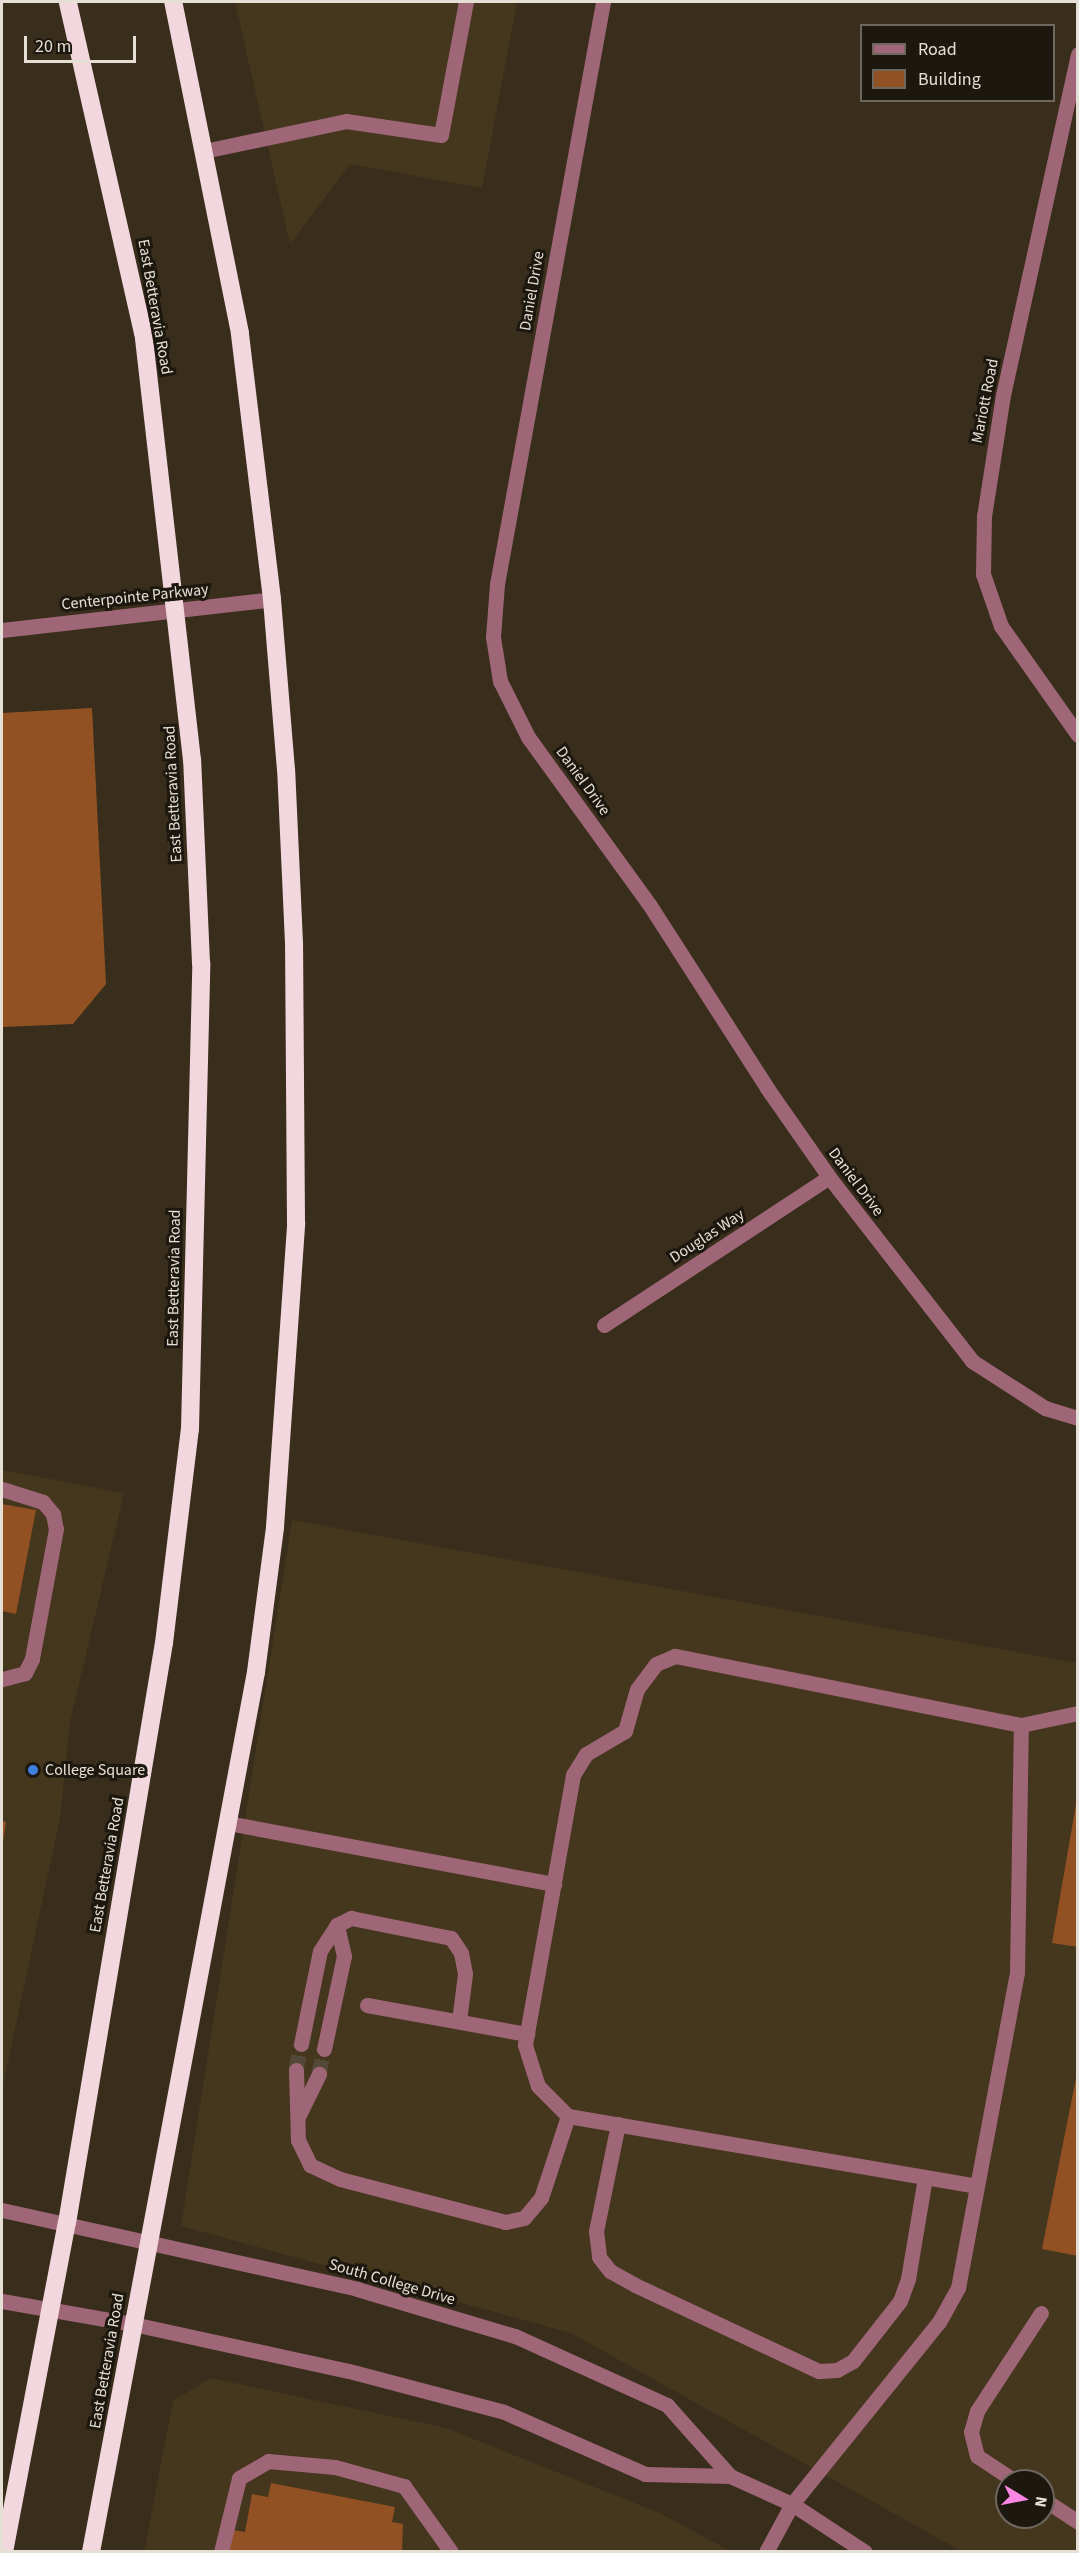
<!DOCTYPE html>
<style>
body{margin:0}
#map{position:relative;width:1079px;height:2553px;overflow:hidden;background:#392e1c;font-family:"Source Sans 3",sans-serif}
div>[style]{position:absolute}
.built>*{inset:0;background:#45361e}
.building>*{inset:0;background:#925122}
.minor-tunnel>*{height:15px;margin-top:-7.5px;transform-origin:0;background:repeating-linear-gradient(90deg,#534938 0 15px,transparent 0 23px)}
.minor>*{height:15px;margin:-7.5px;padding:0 7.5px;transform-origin:7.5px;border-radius:7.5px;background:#9e6676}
.highway>*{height:18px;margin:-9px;padding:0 9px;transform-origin:9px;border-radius:9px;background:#f3d7de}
.dots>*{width:16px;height:16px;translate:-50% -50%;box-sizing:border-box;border:3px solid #1c170f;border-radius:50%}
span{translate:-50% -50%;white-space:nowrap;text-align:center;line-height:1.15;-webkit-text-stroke:6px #1c170f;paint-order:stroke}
.street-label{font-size:16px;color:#e6dfd5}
.poi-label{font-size:16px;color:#e6dfd5}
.left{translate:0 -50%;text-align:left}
.frame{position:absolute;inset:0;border:3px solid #e6dfd5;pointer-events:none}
.legend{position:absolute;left:860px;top:24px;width:195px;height:78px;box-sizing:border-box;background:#1c170f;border:2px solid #6d675e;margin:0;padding:8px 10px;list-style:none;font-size:18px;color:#e6dfd5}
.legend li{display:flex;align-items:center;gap:12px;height:30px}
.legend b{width:30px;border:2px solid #6d675e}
.north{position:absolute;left:995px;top:2469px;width:60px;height:60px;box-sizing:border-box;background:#1c170f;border:2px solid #6d675e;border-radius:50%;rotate:100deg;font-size:16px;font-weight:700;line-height:24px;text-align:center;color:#e6dfd5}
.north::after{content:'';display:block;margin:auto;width:21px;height:27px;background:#fb87e5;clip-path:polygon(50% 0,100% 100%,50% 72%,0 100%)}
.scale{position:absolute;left:24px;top:36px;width:112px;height:27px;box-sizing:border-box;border:3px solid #e6dfd5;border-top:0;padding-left:8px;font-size:18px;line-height:21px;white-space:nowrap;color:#e6dfd5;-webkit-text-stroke:4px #1c170f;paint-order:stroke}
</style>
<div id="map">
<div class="built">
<i style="clip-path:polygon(235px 2px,517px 2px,482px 188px,350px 164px,290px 244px)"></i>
<i style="clip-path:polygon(2px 1470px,124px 1493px,70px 1722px,60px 1818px,2px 2090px)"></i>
<i style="clip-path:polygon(evenodd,292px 1520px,1077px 1663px,1077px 2551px,961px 2551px,571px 2333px,181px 2226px,292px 1520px,1007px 2481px,1043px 2481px,1043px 2517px,1007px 2517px,1007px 2481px)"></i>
<i style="clip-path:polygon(211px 2378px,446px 2428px,662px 2514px,730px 2551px,144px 2552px,173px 2401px)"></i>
</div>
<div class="building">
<i style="clip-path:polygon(92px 708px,106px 984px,73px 1024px,2px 1027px,2px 713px)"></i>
<i style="clip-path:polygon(2px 1504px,36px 1510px,16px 1614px,2px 1611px)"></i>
<i style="clip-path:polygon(1076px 1804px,1078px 1804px,1078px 1947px,1052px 1943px)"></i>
<i style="clip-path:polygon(2px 1821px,6px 1822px,3px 1842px,2px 1842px)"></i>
<i style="clip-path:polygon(1078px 2068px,1078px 2256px,1042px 2249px)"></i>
<i style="clip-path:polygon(271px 2483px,395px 2507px,392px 2522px,403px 2524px,402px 2552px,229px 2552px,233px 2530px,245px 2532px,252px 2494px,268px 2497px)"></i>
</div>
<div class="minor-tunnel">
<i style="left:296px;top:2070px;width:26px;rotate:-79deg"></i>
<i style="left:319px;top:2074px;width:25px;rotate:-79deg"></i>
</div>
<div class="minor">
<i style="left:603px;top:2px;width:592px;rotate:100.32deg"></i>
<i style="left:497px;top:584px;width:53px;rotate:94.3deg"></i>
<i style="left:493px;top:637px;width:45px;rotate:81deg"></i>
<i style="left:500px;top:681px;width:63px;rotate:63.4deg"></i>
<i style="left:528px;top:737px;width:206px;rotate:54.1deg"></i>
<i style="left:649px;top:904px;width:219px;rotate:57.3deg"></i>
<i style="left:767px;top:1088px;width:108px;rotate:55.1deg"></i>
<i style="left:829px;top:1177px;width:233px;rotate:52.1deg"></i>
<i style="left:972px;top:1361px;width:87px;rotate:32.8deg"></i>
<i style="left:1045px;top:1408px;width:34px;rotate:17deg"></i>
<i style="left:1078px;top:54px;width:349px;rotate:102.4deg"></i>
<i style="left:1003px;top:395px;width:122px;rotate:98.9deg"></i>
<i style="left:984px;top:516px;width:58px;rotate:91deg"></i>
<i style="left:983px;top:574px;width:55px;rotate:70.9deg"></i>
<i style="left:1001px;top:626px;width:133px;rotate:54.8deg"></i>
<i style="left:204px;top:151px;width:145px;rotate:-11.9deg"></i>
<i style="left:346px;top:121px;width:96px;rotate:8.4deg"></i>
<i style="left:441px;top:135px;width:135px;rotate:-79.4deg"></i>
<i style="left:2px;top:630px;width:272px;rotate:-6.5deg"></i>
<i style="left:604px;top:1325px;width:269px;rotate:-33.3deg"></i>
<i style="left:2px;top:1489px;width:43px;rotate:17.6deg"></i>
<i style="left:43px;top:1502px;width:16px;rotate:50deg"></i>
<i style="left:53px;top:1514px;width:15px;rotate:79deg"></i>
<i style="left:56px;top:1529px;width:132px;rotate:100.5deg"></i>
<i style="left:32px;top:1659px;width:16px;rotate:117deg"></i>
<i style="left:25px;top:1673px;width:24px;rotate:165deg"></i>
<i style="left:1021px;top:1725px;width:58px;rotate:-11.9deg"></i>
<i style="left:228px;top:1823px;width:332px;rotate:10.6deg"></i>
<i style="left:367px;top:2005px;width:163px;rotate:10.3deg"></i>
<i style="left:301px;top:2044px;width:95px;rotate:-78.5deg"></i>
<i style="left:320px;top:1951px;width:31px;rotate:-57deg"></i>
<i style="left:337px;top:1925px;width:16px;rotate:-27deg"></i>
<i style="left:351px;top:1918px;width:102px;rotate:11.3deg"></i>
<i style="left:451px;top:1938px;width:18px;rotate:56deg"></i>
<i style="left:461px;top:1953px;width:21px;rotate:79deg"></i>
<i style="left:465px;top:1974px;width:47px;rotate:97.3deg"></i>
<i style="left:324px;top:2049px;width:95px;rotate:-77.9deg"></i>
<i style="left:344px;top:1956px;width:32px;rotate:-103deg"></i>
<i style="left:296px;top:2070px;width:70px;rotate:88.4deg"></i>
<i style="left:298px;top:2140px;width:28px;rotate:64deg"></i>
<i style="left:310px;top:2165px;width:33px;rotate:25deg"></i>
<i style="left:340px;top:2179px;width:171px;rotate:14.6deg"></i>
<i style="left:505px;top:2222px;width:19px;rotate:-12deg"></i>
<i style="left:524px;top:2218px;width:26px;rotate:-50deg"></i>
<i style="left:541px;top:2198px;width:86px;rotate:-71.8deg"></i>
<i style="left:299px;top:2115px;width:46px;rotate:-64deg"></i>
<i style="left:618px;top:2124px;width:109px;rotate:101.6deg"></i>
<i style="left:596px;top:2231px;width:26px;rotate:83deg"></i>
<i style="left:599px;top:2257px;width:18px;rotate:52deg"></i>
<i style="left:610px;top:2271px;width:29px;rotate:29deg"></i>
<i style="left:635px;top:2285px;width:203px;rotate:25.1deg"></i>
<i style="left:819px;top:2371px;width:18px;rotate:-3deg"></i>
<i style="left:837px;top:2370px;width:18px;rotate:-29deg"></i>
<i style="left:853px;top:2361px;width:76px;rotate:-51.9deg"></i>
<i style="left:900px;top:2301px;width:23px;rotate:-70deg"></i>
<i style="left:908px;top:2279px;width:103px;rotate:-80.5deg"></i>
<i style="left:2px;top:2210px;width:364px;rotate:12.5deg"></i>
<i style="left:357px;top:2289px;width:165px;rotate:16.6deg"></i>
<i style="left:515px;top:2336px;width:167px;rotate:24.4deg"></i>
<i style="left:667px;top:2405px;width:95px;rotate:48.4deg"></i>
<i style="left:2px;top:2301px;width:133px;rotate:10deg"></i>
<i style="left:133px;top:2324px;width:221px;rotate:12.3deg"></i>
<i style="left:349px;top:2371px;width:160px;rotate:14.8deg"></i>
<i style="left:504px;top:2412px;width:154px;rotate:23.7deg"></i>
<i style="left:645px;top:2474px;width:85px;rotate:1.3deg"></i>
<i style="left:730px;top:2476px;width:68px;rotate:24.3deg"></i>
<i style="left:792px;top:2504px;width:87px;rotate:33.3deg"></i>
<i style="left:1015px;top:2481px;width:45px;rotate:-146.7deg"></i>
<i style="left:977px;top:2456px;width:25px;rotate:-104deg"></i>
<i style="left:971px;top:2432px;width:22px;rotate:-74deg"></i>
<i style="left:977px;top:2411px;width:117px;rotate:-56.9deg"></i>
<i style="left:1043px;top:2499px;width:42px;rotate:33.3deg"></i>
<i style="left:221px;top:2552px;width:76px;rotate:-76.3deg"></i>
<i style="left:239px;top:2478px;width:34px;rotate:-30deg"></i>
<i style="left:268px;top:2461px;width:67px;rotate:5.1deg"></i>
<i style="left:335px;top:2467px;width:72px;rotate:15.4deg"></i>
<i style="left:404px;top:2486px;width:81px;rotate:54.5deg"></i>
<i style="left:766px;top:2552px;width:55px;rotate:-61.6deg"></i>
<i style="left:792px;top:2504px;width:234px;rotate:-51.1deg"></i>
<i style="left:939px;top:2322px;width:39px;rotate:-61deg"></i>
<i style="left:958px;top:2288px;width:321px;rotate:-79.4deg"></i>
<i style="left:1017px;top:1972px;width:247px;rotate:-89.1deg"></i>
<i style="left:1021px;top:1725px;width:353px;rotate:-168.7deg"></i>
<i style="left:675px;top:1656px;width:21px;rotate:157deg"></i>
<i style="left:656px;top:1664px;width:31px;rotate:127deg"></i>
<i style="left:637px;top:1689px;width:44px;rotate:105.9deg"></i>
<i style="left:625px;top:1731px;width:45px;rotate:149.5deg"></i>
<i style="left:586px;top:1754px;width:25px;rotate:122deg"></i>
<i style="left:573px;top:1775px;width:274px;rotate:100.1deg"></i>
<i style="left:525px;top:2045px;width:43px;rotate:72.4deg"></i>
<i style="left:538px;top:2086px;width:42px;rotate:45deg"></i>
<i style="left:568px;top:2116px;width:414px;rotate:9.7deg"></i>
</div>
<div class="highway">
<i style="left:4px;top:2552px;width:335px;rotate:-79.2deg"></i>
<i style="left:67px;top:2223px;width:588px;rotate:-80.51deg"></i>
<i style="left:164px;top:1643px;width:216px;rotate:-83.1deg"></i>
<i style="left:190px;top:1429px;width:466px;rotate:-88.6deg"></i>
<i style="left:201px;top:963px;width:203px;rotate:-92.5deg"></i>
<i style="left:192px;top:760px;width:430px;rotate:-96.5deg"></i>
<i style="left:143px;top:333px;width:339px;rotate:-102.8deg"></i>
<i style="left:91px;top:2552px;width:895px;rotate:-79.38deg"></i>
<i style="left:256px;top:1672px;width:146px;rotate:-82.5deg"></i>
<i style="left:275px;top:1527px;width:305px;rotate:-86deg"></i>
<i style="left:296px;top:1223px;width:280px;rotate:-90.4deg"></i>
<i style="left:294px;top:943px;width:173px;rotate:-92.6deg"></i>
<i style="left:286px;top:770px;width:172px;rotate:-94.7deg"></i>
<i style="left:272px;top:599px;width:268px;rotate:-96.9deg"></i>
<i style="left:240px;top:333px;width:338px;rotate:-101.4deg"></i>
</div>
<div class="dots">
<i style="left:33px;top:1770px;background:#3f7fe0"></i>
</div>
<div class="street-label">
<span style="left:532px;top:291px;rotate:-80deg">Daniel Drive</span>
<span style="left:155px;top:307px;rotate:80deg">East Betteravia Road</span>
<span style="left:985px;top:401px;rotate:-79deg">Mariott Road</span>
<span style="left:135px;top:597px;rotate:-6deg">Centerpointe Parkway</span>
<span style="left:583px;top:781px;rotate:54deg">Daniel Drive</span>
<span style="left:173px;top:794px;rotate:-93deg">East Betteravia Road</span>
<span style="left:856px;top:1182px;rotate:53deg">Daniel Drive</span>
<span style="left:707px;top:1236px;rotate:-33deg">Douglas Way</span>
<span style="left:174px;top:1278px;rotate:-89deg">East Betteravia Road</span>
<span style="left:107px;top:1865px;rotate:-80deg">East Betteravia Road</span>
<span style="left:392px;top:2282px;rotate:16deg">South College Drive</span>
<span style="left:107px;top:2361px;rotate:-80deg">East Betteravia Road</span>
</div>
<div class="poi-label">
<span class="left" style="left:45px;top:1770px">College Square</span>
</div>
<div class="frame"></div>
<ul class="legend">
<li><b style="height:8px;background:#9e6676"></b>Road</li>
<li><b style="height:16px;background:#925122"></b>Building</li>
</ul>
<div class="north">N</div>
<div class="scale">20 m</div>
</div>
